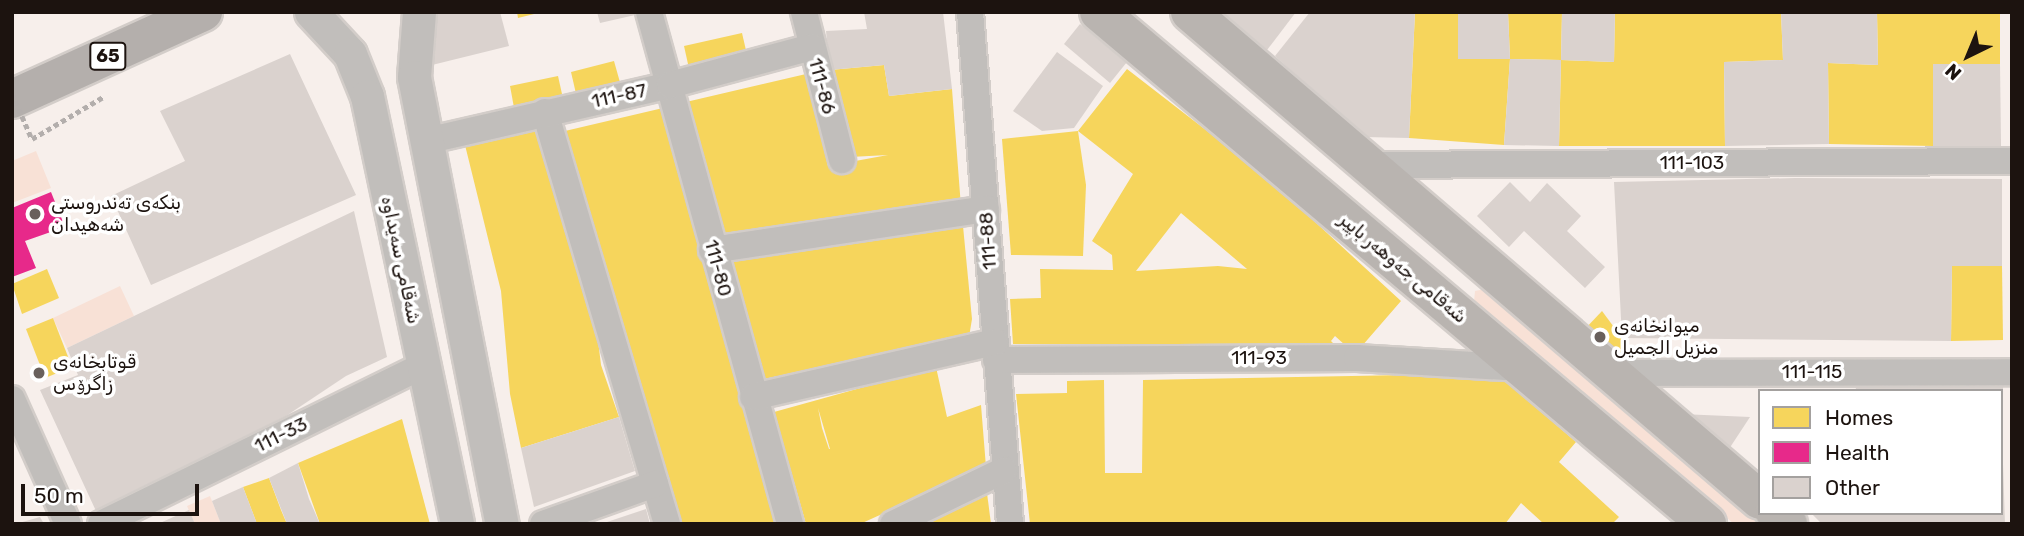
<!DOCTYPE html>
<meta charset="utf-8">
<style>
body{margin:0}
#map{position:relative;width:2024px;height:536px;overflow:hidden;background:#f7efeb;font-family:Rubik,"Noto Naskh Arabic",sans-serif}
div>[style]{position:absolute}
.green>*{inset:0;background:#f8e1d6}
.homes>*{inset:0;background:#f6d55c}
.health>*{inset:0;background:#e7298a}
.building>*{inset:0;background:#dad2ce}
.path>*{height:4.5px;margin-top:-2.25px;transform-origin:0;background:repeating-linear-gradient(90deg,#b3aeac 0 5px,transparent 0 8.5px)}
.roads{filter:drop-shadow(2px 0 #d3cdc9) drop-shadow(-2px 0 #d3cdc9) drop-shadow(0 2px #d3cdc9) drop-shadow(0 -2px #d3cdc9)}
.minor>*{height:26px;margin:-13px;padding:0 13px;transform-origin:13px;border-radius:13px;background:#c1bebb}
.tertiary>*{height:33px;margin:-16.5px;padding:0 16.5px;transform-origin:16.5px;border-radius:16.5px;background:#c1bebb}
.secondary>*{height:38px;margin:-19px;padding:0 19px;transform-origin:19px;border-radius:19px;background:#b9b4b0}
.trunk>*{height:38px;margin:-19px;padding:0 19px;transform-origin:19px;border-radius:19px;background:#b4afac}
.path-bridge>*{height:4.5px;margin-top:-2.25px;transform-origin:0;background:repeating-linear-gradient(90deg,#b3aeac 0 5px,transparent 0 8.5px)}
.dots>*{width:19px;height:19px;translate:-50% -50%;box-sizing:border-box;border:4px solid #fff;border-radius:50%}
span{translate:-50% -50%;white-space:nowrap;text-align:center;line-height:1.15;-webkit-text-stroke:7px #fff;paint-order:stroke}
.shield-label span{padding:2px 5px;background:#fff;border:2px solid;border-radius:5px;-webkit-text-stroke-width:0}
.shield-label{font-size:18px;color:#1c130f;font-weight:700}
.street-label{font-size:19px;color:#1c130f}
.poi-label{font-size:19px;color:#1c130f}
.left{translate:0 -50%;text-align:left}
.frame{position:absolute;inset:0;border:14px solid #1c130f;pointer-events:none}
.legend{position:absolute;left:1758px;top:389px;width:245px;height:126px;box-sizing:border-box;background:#fff;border:2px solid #a4a19f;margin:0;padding:9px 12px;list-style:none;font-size:21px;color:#1c130f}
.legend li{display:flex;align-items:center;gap:14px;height:35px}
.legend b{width:35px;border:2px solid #a4a19f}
.north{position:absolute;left:1933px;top:21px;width:70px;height:70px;-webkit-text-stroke:5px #fff;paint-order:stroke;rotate:223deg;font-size:19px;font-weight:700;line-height:28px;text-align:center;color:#1c130f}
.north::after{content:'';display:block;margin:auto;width:24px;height:32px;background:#1c130f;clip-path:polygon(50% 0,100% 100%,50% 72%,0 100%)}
.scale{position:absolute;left:21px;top:484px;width:178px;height:32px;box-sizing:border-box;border:4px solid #1c130f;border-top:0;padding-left:9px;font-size:21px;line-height:24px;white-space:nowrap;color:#1c130f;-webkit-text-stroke:5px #fff;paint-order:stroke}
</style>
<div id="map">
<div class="green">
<i style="clip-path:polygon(36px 151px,51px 188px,12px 203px,12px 161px)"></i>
<i style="clip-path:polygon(120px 286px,134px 316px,67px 348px,53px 318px)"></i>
<i style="clip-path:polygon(1485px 289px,1760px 524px,1734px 524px,1474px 302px,1475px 291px)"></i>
<i style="clip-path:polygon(210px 496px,221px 524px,195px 524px,187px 506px)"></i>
</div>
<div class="homes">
<i style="clip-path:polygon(517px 12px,538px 12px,538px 13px,518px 18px)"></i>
<i style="clip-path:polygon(1415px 12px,1458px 12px,1458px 59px,1510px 59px,1504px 145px,1409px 138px)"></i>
<i style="clip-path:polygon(1508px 12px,1562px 12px,1561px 60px,1510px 59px)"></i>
<i style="clip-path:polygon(1615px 12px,1781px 12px,1783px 60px,1724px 62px,1725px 146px,1559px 146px,1561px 60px,1614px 62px)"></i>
<i style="clip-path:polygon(1877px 12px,2000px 12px,2000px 64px,1933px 64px,1933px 146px,1829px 144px,1828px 63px,1878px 65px)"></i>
<i style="clip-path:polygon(742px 33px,748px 59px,690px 73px,684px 46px)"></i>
<i style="clip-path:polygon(614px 61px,621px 86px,577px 98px,571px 72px)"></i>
<i style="clip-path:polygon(884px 65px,889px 96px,952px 89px,961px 207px,853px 214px,724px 237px,686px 102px,806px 74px,828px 166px,888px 155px,850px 157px,830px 70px)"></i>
<i style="clip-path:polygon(evenodd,1127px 69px,1264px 175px,1401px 301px,1355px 354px,1335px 336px,1331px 341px,1340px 350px,1265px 344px,1013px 344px,1010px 299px,1041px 298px,1040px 269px,1113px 270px,1112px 255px,1092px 241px,1133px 174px,1078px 131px,1127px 69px,1181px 213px,1247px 269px,1218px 266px,1136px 271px,1181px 213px)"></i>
<i style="clip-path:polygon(558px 76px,564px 103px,515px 113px,510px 86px)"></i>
<i style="clip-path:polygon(663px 108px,780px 524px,674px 524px,623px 343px,565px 131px)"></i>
<i style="clip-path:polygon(546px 125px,595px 315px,601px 365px,619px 417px,521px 448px,510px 394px,501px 291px,465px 145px)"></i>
<i style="clip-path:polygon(1078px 131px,1086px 185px,1083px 256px,1011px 255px,1002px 139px)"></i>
<i style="clip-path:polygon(963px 226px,972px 319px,969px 337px,764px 379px,731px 261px)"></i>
<i style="clip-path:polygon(1952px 266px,2002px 266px,2003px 340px,1951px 341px)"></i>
<i style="clip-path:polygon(47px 269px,59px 298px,22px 314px,12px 284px)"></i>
<i style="clip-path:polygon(1602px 311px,1622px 338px,1622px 366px,1584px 330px)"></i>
<i style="clip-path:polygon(53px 318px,72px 367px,45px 378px,26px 329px)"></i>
<i style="clip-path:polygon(evenodd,936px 367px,947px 417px,981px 405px,986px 467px,860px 524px,806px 524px,774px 412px,936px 367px,818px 408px,830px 449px,829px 449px,822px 428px,818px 408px)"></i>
<i style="clip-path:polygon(1460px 374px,1501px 377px,1576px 442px,1559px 462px,1619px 517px,1612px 524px,1544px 524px,1521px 503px,1505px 524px,1030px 524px,1016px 394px,1067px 393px,1067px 381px,1104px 380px,1105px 473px,1142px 473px,1143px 380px)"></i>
<i style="clip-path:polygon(402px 419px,430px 524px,320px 524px,298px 463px)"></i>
<i style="clip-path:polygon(269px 478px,281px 510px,287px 524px,257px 524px,243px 487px)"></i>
<i style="clip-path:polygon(987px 493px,991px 524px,912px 524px)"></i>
</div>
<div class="health">
<i style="clip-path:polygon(51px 192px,65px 227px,25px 241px,36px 268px,12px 277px,12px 208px)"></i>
</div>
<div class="building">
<i style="clip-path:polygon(422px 12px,500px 12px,509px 46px,432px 65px)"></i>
<i style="clip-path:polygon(597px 12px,644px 12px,644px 13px,600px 23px)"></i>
<i style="clip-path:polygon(864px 12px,943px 12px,952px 89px,889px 96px,884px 65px,830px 70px,826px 31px,867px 29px)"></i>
<i style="clip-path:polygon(1217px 12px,1296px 12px,1264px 54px)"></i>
<i style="clip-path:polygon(1310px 12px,1415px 12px,1409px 138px,1364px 137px,1275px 56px)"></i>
<i style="clip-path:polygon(1458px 12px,1508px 12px,1510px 59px,1458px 59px)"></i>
<i style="clip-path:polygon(1562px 12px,1615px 12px,1614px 62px,1561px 60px)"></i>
<i style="clip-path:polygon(1781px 12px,1877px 12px,1878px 65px,1828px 63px,1829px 144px,1725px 146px,1724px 62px,1783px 60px)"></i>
<i style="clip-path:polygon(1080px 24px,1127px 62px,1110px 83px,1064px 44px)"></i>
<i style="clip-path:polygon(1057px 52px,1103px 86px,1074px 128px,1042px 131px,1013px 111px)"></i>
<i style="clip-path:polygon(290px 54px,356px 195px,151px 285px,111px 196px,185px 161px,160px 111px)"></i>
<i style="clip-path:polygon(1510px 59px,1561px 60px,1559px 146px,1504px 145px)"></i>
<i style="clip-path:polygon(1933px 64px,2000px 64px,2001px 146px,1933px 146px)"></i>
<i style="clip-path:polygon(1795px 178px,2002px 179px,2002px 266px,1952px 266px,1951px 341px,1622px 338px,1614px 182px)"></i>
<i style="clip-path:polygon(1510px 182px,1530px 202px,1547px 183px,1581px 216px,1567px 231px,1605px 267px,1585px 288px,1524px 231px,1509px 247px,1477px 216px)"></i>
<i style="clip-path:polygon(354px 211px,387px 357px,346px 376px,286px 416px,96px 511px,40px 390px,78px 375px,67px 348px)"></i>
<i style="clip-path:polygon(1855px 376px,2003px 376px,2003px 391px,1856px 391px)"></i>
<i style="clip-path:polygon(2001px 403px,2005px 524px,1822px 524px,1811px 513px,2001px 513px)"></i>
<i style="clip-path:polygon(1681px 414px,1750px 417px,1727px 452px)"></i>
<i style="clip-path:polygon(619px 417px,635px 471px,534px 507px,521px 448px)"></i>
<i style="clip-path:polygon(298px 463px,309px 499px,320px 524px,287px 524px,269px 478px)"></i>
<i style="clip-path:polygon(243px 487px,257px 524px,221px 524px,212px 501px)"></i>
<i style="clip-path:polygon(646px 509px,650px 524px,604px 524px,604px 523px)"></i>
<i style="clip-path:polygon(189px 510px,195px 524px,160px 524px,160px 523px)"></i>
<i style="clip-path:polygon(40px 517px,44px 524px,19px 524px,19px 523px)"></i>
</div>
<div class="path">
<i style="left:32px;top:139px;width:82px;rotate:-30.6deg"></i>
</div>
<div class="roads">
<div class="minor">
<i style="left:649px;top:12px;width:531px;rotate:74.6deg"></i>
<i style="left:804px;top:12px;width:153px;rotate:75.6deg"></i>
<i style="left:970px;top:12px;width:514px;rotate:85.53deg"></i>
<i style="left:545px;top:112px;width:430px;rotate:73.5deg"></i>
<i style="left:426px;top:141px;width:250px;rotate:-12.9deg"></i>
<i style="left:670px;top:85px;width:147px;rotate:-15deg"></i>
<i style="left:1372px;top:165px;width:640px;rotate:-0.36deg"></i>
<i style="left:712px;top:250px;width:277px;rotate:-8.5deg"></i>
<i style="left:996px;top:360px;width:361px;rotate:-0.3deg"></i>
<i style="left:1357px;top:358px;width:165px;rotate:3.5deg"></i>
<i style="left:1612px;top:373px;width:400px;rotate:-0.1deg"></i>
<i style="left:753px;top:397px;width:248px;rotate:-12.8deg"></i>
<i style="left:12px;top:399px;width:137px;rotate:65.9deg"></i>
<i style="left:101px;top:524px;width:358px;rotate:-26.2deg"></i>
<i style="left:543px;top:524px;width:119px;rotate:-19.7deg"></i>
<i style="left:893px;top:524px;width:123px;rotate:-25.9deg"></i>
</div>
<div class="tertiary">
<i style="left:311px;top:12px;width:57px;rotate:47.1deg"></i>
<i style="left:350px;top:54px;width:45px;rotate:68deg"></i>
<i style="left:367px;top:96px;width:437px;rotate:78.1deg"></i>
<i style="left:419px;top:12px;width:65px;rotate:94.4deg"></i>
<i style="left:414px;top:77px;width:456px;rotate:78.9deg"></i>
</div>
<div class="secondary">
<i style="left:1099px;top:12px;width:795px;rotate:40.1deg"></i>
<i style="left:1190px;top:12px;width:750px;rotate:40.57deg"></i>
<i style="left:1775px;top:513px;width:17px;rotate:40deg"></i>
</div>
<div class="trunk">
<i style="left:12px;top:99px;width:210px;rotate:-24.5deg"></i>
</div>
</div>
<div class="path-bridge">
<i style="left:12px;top:93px;width:50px;rotate:66.5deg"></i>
</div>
<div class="dots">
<i style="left:35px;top:214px;background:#69605c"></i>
<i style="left:1600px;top:337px;background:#69605c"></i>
<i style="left:39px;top:373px;background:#69605c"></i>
</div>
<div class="shield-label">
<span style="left:108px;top:56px">65</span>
</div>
<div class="street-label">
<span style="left:822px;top:86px;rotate:75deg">111-86</span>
<span style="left:619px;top:96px;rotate:-12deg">111-87</span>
<span style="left:1692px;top:163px">111-103</span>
<span style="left:988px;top:241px;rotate:-94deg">111-88</span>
<span style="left:401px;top:260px;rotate:78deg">شەقامی سەیداوە</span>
<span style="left:718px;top:268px;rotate:75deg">111-80</span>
<span style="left:1403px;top:268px;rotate:40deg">شەقامی جەوهەر باپیر</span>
<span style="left:1259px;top:358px">111-93</span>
<span style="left:1812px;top:372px">111-115</span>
<span style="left:281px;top:435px;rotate:-26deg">111-33</span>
</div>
<div class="poi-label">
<span class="left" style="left:51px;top:214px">بنکەی تەندروستی<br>شەهیدان</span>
<span class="left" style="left:1614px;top:337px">میوانخانەی<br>منزیل الجمیل</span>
<span class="left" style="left:53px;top:373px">قوتابخانەی<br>زاگرۆس</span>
</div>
<div class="frame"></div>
<ul class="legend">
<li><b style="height:19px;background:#f6d55c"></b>Homes</li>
<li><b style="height:19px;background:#e7298a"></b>Health</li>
<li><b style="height:19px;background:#dad2ce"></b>Other</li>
</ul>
<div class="north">N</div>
<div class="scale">50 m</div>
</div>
